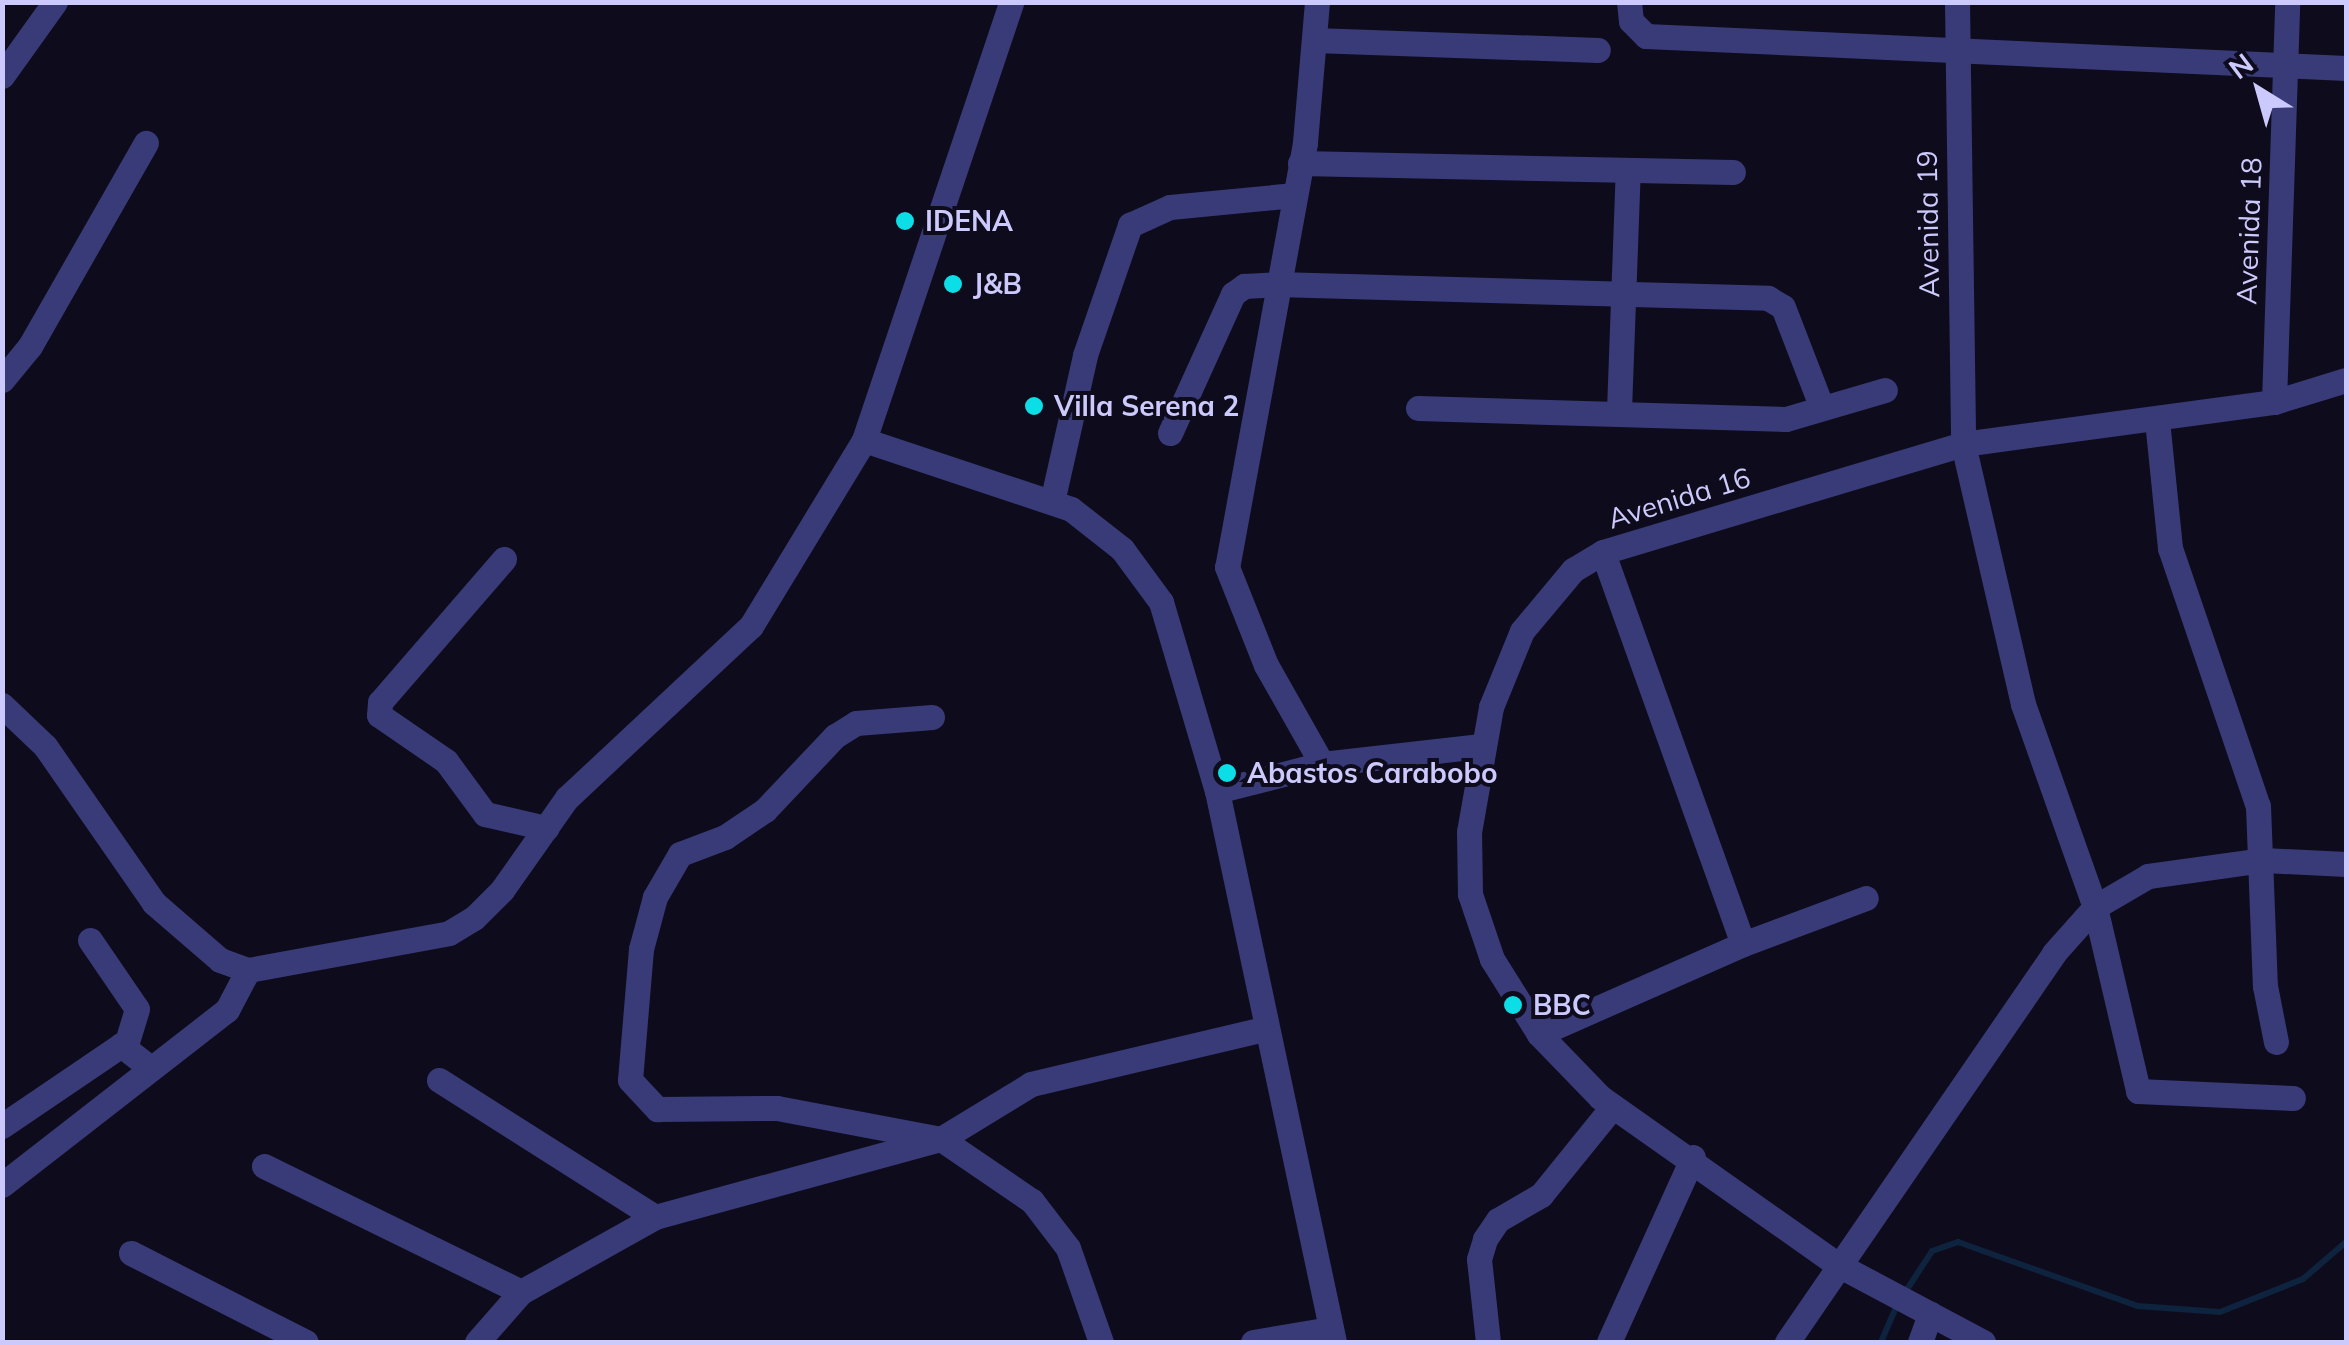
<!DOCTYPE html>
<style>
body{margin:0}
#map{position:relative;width:2349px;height:1345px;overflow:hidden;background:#0e0c1c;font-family:Mulish,sans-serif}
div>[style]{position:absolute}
.stream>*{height:6px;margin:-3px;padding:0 3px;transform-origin:3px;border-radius:3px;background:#0e233e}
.minor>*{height:25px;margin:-12.5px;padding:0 12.5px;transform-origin:12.5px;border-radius:12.5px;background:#393b79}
.dots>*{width:28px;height:28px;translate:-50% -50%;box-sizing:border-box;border:5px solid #0e0c1c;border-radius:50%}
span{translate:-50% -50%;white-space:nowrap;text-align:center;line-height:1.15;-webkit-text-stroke:8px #0e0c1c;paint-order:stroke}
.poi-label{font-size:28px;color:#ccc9fc;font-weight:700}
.left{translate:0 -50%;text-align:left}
.street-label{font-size:28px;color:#ccc9fc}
.frame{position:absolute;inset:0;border:5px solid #ccc9fc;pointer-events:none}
.north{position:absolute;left:2209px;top:40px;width:100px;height:100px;-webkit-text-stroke:8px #0e0c1c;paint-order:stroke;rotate:323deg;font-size:28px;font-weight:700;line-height:40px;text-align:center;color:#ccc9fc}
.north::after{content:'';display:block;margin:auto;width:35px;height:45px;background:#ccc9fc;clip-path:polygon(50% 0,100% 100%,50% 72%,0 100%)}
</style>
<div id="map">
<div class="stream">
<i style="left:1904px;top:1294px;width:51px;rotate:-56.9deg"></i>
<i style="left:1932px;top:1251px;width:28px;rotate:-19deg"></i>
<i style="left:1958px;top:1242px;width:191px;rotate:19.6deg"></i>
<i style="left:2138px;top:1306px;width:82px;rotate:4.2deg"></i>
<i style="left:2220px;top:1312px;width:89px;rotate:-21.7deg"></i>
<i style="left:2303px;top:1279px;width:57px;rotate:-40.7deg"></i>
<i style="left:1881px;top:1342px;width:40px;rotate:-66.6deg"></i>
</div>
<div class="minor">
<i style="left:1317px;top:2px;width:142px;rotate:94.9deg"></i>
<i style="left:1305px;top:143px;width:431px;rotate:100.4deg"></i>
<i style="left:1227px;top:567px;width:105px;rotate:68.3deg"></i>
<i style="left:1266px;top:665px;width:114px;rotate:60.5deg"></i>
<i style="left:1322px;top:764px;width:160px;rotate:-6.5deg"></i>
<i style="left:1629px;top:2px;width:19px;rotate:84deg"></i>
<i style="left:1631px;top:21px;width:21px;rotate:45deg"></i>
<i style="left:1646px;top:36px;width:701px;rotate:2.62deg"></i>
<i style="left:1957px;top:2px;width:442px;rotate:89.2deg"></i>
<i style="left:1963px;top:444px;width:267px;rotate:77deg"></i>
<i style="left:2023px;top:704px;width:215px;rotate:70.5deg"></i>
<i style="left:2095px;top:907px;width:61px;rotate:-30.3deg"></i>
<i style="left:2148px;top:876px;width:117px;rotate:-7.9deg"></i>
<i style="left:2264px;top:860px;width:82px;rotate:2.8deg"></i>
<i style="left:1314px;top:40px;width:284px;rotate:2deg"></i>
<i style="left:2px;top:76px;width:91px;rotate:-54.4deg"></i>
<i style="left:1300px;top:163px;width:433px;rotate:1.2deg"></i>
<i style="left:2px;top:380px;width:44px;rotate:-50.5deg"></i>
<i style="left:30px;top:346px;width:234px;rotate:-60.3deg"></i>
<i style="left:2274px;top:402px;width:400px;rotate:-88.1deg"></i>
<i style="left:1418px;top:408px;width:368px;rotate:1.7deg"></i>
<i style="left:1786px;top:419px;width:103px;rotate:-16.3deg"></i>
<i style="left:1619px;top:410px;width:240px;rotate:-87.9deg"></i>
<i style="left:2157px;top:420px;width:129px;rotate:84.2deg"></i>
<i style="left:2170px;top:548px;width:273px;rotate:71.2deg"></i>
<i style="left:2258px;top:806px;width:180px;rotate:87.8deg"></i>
<i style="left:2265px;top:986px;width:57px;rotate:78.9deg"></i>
<i style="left:1170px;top:433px;width:153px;rotate:-65.6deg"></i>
<i style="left:1233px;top:294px;width:14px;rotate:-36deg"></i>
<i style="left:1244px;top:286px;width:33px;rotate:-3deg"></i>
<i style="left:1277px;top:284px;width:491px;rotate:1.6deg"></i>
<i style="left:1768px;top:298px;width:17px;rotate:31deg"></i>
<i style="left:1783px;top:307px;width:108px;rotate:68.9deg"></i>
<i style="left:864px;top:440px;width:218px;rotate:18.4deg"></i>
<i style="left:1071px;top:509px;width:65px;rotate:38.1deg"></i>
<i style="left:1122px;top:549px;width:66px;rotate:53.7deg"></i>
<i style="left:1161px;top:602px;width:197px;rotate:73.5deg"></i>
<i style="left:1217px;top:791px;width:563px;rotate:78.01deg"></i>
<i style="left:1052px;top:502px;width:151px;rotate:-77.3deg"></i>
<i style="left:1085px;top:355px;width:138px;rotate:-70.9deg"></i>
<i style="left:1130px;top:225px;width:44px;rotate:-24.2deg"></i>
<i style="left:1170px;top:207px;width:125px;rotate:-5.5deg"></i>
<i style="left:504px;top:559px;width:189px;rotate:130.9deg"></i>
<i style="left:380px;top:702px;width:13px;rotate:94deg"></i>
<i style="left:379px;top:715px;width:81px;rotate:34.5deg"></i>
<i style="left:446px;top:761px;width:66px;rotate:53.7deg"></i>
<i style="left:485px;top:814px;width:63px;rotate:12.9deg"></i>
<i style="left:2px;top:705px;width:59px;rotate:43.6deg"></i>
<i style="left:45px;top:746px;width:191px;rotate:55.2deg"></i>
<i style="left:154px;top:903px;width:87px;rotate:40.8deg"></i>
<i style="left:220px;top:960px;width:30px;rotate:20deg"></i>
<i style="left:248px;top:970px;width:204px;rotate:-10.4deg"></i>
<i style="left:449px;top:933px;width:29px;rotate:-31deg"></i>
<i style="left:474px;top:918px;width:40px;rotate:-45deg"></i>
<i style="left:502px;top:890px;width:113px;rotate:-54.8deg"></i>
<i style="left:567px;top:798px;width:252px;rotate:-43.1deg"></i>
<i style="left:751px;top:626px;width:218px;rotate:-58.7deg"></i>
<i style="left:864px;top:440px;width:462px;rotate:-71.4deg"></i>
<i style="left:932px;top:717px;width:76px;rotate:175.5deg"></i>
<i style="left:856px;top:723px;width:25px;rotate:148deg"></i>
<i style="left:835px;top:736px;width:102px;rotate:133.4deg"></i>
<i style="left:765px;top:810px;width:48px;rotate:146deg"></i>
<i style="left:725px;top:837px;width:48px;rotate:159.3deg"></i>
<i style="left:680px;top:854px;width:50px;rotate:120.2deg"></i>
<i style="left:655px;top:897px;width:54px;rotate:105.1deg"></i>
<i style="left:641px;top:949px;width:131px;rotate:94.8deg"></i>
<i style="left:630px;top:1080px;width:40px;rotate:47deg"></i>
<i style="left:657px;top:1109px;width:120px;rotate:-0.5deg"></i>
<i style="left:777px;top:1108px;width:167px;rotate:10.7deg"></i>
<i style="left:941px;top:1139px;width:110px;rotate:34.3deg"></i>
<i style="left:1032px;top:1201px;width:59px;rotate:52.5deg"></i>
<i style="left:1068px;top:1248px;width:100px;rotate:70.7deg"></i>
<i style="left:1217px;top:791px;width:108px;rotate:-14.4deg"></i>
<i style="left:2095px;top:907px;width:189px;rotate:76.8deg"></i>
<i style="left:2138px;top:1091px;width:155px;rotate:2.6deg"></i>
<i style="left:90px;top:940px;width:83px;rotate:55.7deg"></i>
<i style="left:137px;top:1009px;width:37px;rotate:107deg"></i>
<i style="left:1743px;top:944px;width:131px;rotate:-20.5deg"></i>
<i style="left:1539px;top:1034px;width:223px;rotate:-23.8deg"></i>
<i style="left:1743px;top:944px;width:416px;rotate:-109.7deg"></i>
<i style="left:439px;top:1080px;width:256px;rotate:32.4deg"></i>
<i style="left:2px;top:1126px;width:144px;rotate:-34.2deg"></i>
<i style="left:121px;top:1045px;width:36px;rotate:38deg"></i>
<i style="left:264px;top:1166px;width:286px;rotate:26.1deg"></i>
<i style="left:2px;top:1185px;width:285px;rotate:-37.9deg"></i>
<i style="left:227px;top:1010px;width:45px;rotate:-62.3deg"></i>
<i style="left:131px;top:1253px;width:196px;rotate:27deg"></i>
<i style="left:477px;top:1342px;width:67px;rotate:-48.7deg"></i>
<i style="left:521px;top:1292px;width:154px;rotate:-29.2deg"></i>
<i style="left:655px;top:1217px;width:296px;rotate:-15.3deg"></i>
<i style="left:941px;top:1139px;width:105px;rotate:-31.4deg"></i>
<i style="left:1031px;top:1084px;width:238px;rotate:-13.3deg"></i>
<i style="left:1253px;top:1342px;width:78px;rotate:-9.6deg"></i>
<i style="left:1488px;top:1342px;width:83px;rotate:-96.2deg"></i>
<i style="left:1479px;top:1259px;width:21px;rotate:-73deg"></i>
<i style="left:1485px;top:1239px;width:23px;rotate:-56deg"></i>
<i style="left:1498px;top:1220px;width:50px;rotate:-30.2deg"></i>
<i style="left:1541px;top:1195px;width:114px;rotate:-51deg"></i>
<i style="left:1609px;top:1342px;width:203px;rotate:-65.6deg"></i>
<i style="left:1787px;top:1342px;width:472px;rotate:-55.5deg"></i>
<i style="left:2054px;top:953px;width:62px;rotate:-48.3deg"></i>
<i style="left:1920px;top:1342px;width:30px;rotate:-70deg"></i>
<i style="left:1983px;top:1342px;width:164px;rotate:-152deg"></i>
<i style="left:1838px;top:1265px;width:291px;rotate:-144.8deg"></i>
<i style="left:1600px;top:1097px;width:88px;rotate:-134.1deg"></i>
<i style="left:1539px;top:1034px;width:89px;rotate:-122.1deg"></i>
<i style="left:1492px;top:959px;width:69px;rotate:-108.7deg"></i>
<i style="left:1470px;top:894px;width:62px;rotate:-90.9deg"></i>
<i style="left:1469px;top:832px;width:127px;rotate:-80deg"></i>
<i style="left:1491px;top:707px;width:82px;rotate:-67.8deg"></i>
<i style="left:1522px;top:631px;width:80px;rotate:-50.1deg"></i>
<i style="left:1573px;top:570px;width:35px;rotate:-31deg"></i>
<i style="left:1603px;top:552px;width:376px;rotate:-16.7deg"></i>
<i style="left:1963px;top:444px;width:314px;rotate:-7.7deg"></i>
<i style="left:2274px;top:402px;width:75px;rotate:-17deg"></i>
</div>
<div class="dots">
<i style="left:905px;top:221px;background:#0bdee7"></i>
<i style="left:953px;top:284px;background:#0bdee7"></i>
<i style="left:1034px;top:406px;background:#0bdee7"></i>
<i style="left:1227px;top:773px;background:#0bdee7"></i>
<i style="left:1513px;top:1005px;background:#0bdee7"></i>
</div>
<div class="poi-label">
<span class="left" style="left:925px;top:221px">IDENA</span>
<span class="left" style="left:973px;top:284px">J&amp;B</span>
<span class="left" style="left:1054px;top:406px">Villa Serena 2</span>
<span class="left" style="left:1247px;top:773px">Abastos Carabobo</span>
<span class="left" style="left:1533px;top:1005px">BBC</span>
</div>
<div class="street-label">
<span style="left:1928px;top:224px;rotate:-91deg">Avenida 19</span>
<span style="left:2249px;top:231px;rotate:-88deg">Avenida 18</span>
<span style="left:1679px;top:498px;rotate:-17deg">Avenida 16</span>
</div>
<div class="frame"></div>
<div class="north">N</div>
</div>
